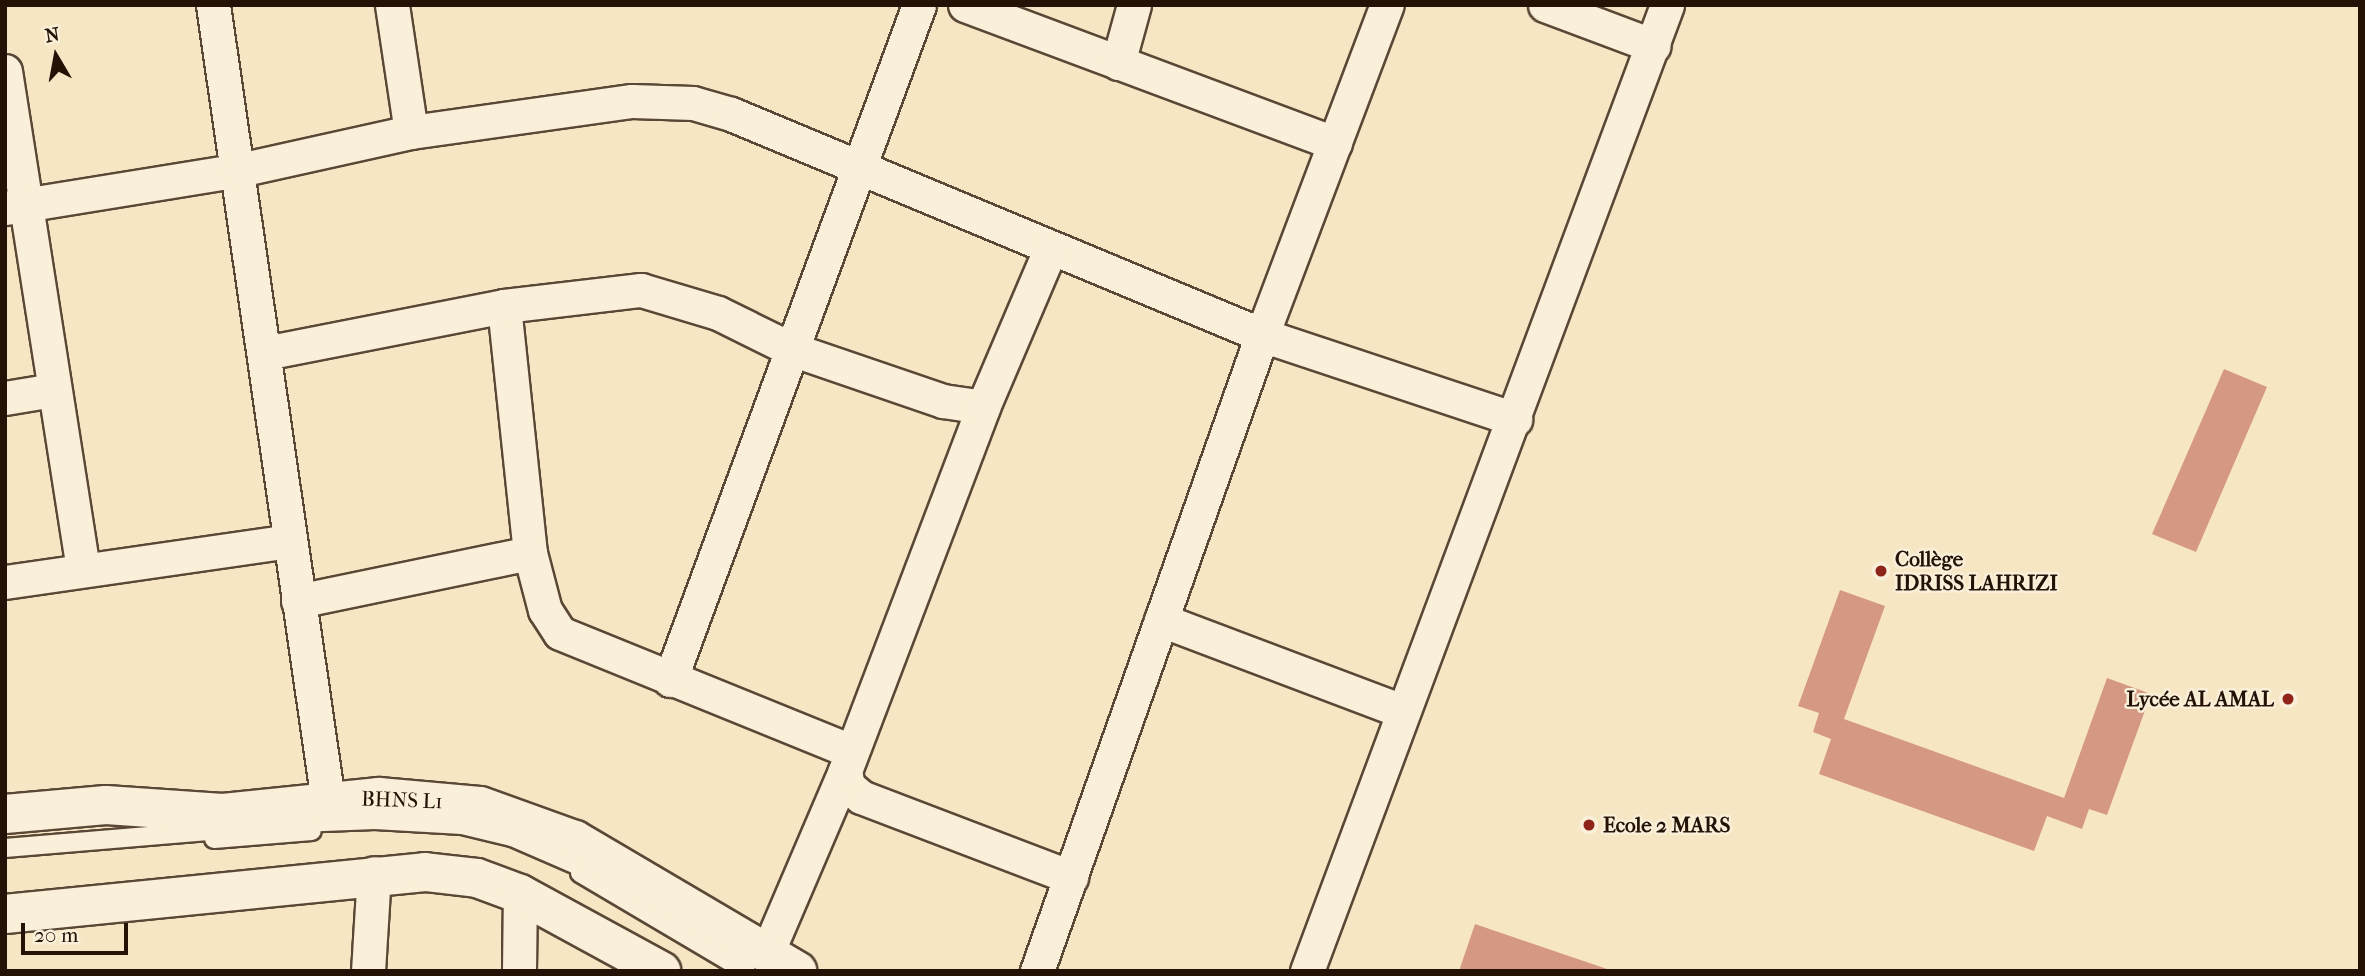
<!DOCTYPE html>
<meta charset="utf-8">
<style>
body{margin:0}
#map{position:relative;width:2365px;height:976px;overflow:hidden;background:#f7e6c3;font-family:"IM FELL French Canon",serif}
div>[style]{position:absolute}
.building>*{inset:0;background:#d59884}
.roads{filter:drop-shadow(2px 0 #5a4736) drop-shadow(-2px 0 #5a4736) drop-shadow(0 2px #5a4736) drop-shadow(0 -2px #5a4736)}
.lane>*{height:18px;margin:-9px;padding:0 9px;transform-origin:9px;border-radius:9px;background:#faefd8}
.street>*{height:33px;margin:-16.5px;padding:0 16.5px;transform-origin:16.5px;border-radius:16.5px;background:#faefd8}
.secondary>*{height:38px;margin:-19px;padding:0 19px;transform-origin:19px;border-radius:19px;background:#faefd8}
.dots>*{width:19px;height:19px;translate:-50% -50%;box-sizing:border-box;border:4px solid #faefd8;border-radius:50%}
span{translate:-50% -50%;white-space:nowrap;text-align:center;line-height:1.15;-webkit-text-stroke:5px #faefd8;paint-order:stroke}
.poi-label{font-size:21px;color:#251207;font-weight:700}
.left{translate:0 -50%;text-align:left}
.right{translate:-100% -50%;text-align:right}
.street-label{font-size:21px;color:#251207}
.frame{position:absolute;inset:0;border:7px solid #251207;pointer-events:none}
.north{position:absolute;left:21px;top:21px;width:70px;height:70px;-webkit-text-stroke:5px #faefd8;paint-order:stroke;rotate:350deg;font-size:19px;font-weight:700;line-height:28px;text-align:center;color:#251207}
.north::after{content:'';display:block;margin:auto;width:24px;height:32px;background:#251207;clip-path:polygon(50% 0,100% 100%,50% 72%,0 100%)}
.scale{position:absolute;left:21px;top:923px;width:107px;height:32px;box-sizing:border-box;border:4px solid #251207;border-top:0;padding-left:9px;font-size:21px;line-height:24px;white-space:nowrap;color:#251207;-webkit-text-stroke:5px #faefd8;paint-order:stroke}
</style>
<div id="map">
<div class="building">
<i style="clip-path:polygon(2224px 369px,2267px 387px,2196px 552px,2152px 534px)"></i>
<i style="clip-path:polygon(1840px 590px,1885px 606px,1844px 719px,2064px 798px,2107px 678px,2151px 694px,2107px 815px,2089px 809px,2082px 829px,2047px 816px,2034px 851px,1819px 774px,1831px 739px,1813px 732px,1819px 713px,1798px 706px)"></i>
<i style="clip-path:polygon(1475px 924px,1610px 970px,1610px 971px,1459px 971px)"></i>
</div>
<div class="roads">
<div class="lane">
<i style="left:299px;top:823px;width:76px;rotate:-2.3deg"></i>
<i style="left:375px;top:820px;width:87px;rotate:3.3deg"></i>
<i style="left:462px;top:825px;width:51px;rotate:13.5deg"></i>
<i style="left:512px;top:837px;width:93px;rotate:23.5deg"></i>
<i style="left:214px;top:839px;width:98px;rotate:-4.7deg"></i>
<i style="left:5px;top:848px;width:225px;rotate:-4.8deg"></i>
<i style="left:580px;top:873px;width:193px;rotate:30.6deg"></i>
</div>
<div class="street">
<i style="left:213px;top:5px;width:804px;rotate:81.78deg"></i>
<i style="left:392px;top:5px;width:128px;rotate:81.5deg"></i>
<i style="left:965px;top:5px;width:395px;rotate:20.5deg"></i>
<i style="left:1545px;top:5px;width:116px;rotate:20.6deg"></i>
<i style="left:1118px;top:63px;width:60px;rotate:-74.6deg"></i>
<i style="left:5px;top:71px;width:504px;rotate:81.1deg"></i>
<i style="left:5px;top:208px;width:237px;rotate:-9.2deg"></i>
<i style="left:239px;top:170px;width:176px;rotate:-12.5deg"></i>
<i style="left:411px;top:132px;width:223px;rotate:-8deg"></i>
<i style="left:632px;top:101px;width:61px;rotate:1.9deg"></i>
<i style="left:693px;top:103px;width:40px;rotate:16deg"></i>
<i style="left:731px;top:114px;width:575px;rotate:22.6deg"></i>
<i style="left:1262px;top:335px;width:267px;rotate:18.4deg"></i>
<i style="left:504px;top:306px;width:248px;rotate:84deg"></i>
<i style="left:530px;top:553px;width:59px;rotate:75.3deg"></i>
<i style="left:545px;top:610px;width:27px;rotate:57deg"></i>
<i style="left:560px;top:633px;width:314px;rotate:22.1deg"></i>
<i style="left:265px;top:353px;width:244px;rotate:-11.1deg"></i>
<i style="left:504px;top:306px;width:138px;rotate:-6.7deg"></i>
<i style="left:641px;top:290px;width:80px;rotate:16.6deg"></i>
<i style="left:718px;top:313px;width:81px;rotate:26.3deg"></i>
<i style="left:791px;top:349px;width:161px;rotate:18.9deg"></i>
<i style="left:943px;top:401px;width:40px;rotate:8.5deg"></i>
<i style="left:5px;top:398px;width:49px;rotate:-9.5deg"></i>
<i style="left:5px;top:582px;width:286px;rotate:-8.2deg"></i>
<i style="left:298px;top:601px;width:237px;rotate:-11.7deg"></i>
<i style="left:1161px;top:620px;width:258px;rotate:20.7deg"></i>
<i style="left:670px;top:680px;width:719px;rotate:-69.75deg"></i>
<i style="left:845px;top:771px;width:15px;rotate:79deg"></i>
<i style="left:848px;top:786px;width:17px;rotate:40deg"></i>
<i style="left:861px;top:797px;width:225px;rotate:20.9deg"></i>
<i style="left:767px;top:953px;width:198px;rotate:-66.8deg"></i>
<i style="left:845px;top:771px;width:389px;rotate:-69.2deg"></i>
<i style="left:983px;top:407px;width:171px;rotate:-66.9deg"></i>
<i style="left:368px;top:971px;width:98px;rotate:-86.5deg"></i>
<i style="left:519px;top:971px;width:77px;rotate:-89.3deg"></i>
<i style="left:1037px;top:971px;width:675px;rotate:-70.52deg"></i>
<i style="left:1262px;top:335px;width:353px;rotate:-69.3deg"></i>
<i style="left:1307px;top:971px;width:1031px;rotate:-69.56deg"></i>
</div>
<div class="secondary">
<i style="left:5px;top:814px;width:101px;rotate:-5.1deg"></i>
<i style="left:106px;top:805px;width:117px;rotate:3.9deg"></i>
<i style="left:223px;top:813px;width:157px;rotate:-5.9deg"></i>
<i style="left:379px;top:797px;width:101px;rotate:5.1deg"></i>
<i style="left:480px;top:806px;width:101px;rotate:19.7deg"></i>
<i style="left:575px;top:840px;width:258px;rotate:30.5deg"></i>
<i style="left:5px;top:914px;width:422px;rotate:-5.7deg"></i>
<i style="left:425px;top:872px;width:52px;rotate:6.6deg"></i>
<i style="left:477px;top:878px;width:46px;rotate:20.4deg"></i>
<i style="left:520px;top:894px;width:161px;rotate:28.6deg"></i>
</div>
</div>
<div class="dots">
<i style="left:1881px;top:571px;background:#8f2418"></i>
<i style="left:2288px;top:699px;background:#8f2418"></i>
<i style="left:1589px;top:825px;background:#8f2418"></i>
</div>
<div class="poi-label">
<span class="left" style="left:1895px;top:571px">Collège<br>IDRISS LAHRIZI</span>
<span class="right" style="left:2274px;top:699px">Lycée AL AMAL</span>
<span class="left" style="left:1603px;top:825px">Ecole 2 MARS</span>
</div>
<div class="street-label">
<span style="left:402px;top:800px;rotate:2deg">BHNS L1</span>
</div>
<div class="frame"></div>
<div class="north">N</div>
<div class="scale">20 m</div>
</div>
